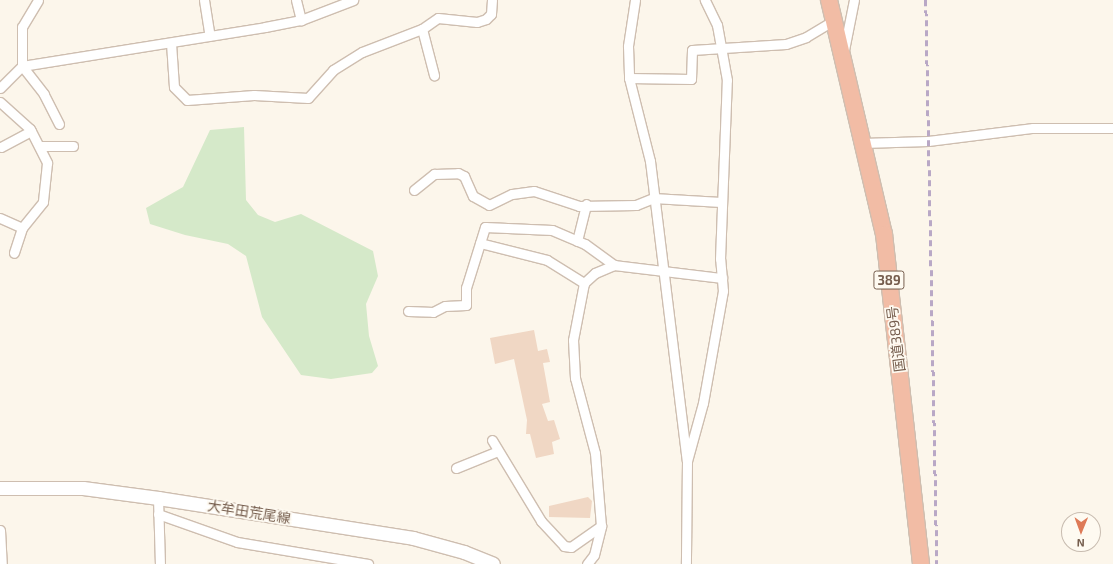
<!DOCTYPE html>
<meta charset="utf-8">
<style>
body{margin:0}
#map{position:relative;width:1113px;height:564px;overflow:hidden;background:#fcf6eb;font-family:"Exo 2","Noto Sans JP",sans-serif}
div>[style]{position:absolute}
.green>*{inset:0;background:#d5e9c9}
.building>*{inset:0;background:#f0d7c4}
.roads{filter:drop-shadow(1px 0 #cebeb0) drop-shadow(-1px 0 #cebeb0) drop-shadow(0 1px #cebeb0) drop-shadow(0 -1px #cebeb0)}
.street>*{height:9px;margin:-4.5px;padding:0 4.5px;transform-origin:4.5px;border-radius:4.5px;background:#fff}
.secondary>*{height:13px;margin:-6.5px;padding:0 6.5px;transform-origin:6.5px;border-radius:6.5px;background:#fff}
.highway>*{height:16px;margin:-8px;padding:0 8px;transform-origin:8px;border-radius:8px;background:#f2bca5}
.rail>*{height:2.5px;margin-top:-1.25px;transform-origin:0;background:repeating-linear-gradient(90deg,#b9a8c6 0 6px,transparent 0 10px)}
span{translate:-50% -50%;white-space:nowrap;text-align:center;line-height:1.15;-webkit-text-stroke:3.5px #fefaf1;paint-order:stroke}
.shield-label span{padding:1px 3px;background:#fefaf1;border:1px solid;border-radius:3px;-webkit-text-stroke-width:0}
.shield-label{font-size:13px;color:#765e4e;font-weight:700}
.street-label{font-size:14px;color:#765e4e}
.north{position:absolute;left:1061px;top:512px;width:40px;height:40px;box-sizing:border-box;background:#fefaf1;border:1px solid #c8bcb0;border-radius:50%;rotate:181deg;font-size:11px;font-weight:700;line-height:16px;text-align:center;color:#765e4e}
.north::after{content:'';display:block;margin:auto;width:14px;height:18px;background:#de7a57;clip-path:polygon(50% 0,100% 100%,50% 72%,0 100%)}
</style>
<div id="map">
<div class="green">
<i style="clip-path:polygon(244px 127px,246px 200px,258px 215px,275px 222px,301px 214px,373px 251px,378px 276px,366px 304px,369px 336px,378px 366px,372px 373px,331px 379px,301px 375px,262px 317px,246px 256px,228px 244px,185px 235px,150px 224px,146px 208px,183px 187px,210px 130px)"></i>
</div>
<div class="building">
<i style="clip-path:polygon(534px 330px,538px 351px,547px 349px,550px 362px,543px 363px,550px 402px,542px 404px,548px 421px,554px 420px,560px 439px,552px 442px,554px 454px,536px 458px,530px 434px,526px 434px,527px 420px,514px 359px,495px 364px,490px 338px)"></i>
<i style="clip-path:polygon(588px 497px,592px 501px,590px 518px,549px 517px,549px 506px)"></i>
</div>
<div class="roads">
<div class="street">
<i style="left:204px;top:0;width:36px;rotate:81deg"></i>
<i style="left:296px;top:0;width:21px;rotate:76deg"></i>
<i style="left:635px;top:0;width:47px;rotate:98.7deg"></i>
<i style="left:628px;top:46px;width:32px;rotate:88deg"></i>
<i style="left:629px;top:78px;width:86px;rotate:75.8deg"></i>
<i style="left:650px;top:161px;width:302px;rotate:83deg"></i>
<i style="left:687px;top:461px;width:103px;rotate:90.6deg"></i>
<i style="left:422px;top:29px;width:48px;rotate:75.4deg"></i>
<i style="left:171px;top:43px;width:44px;rotate:86.1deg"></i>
<i style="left:174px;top:87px;width:18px;rotate:45deg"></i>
<i style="left:187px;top:100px;width:67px;rotate:-4.3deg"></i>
<i style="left:254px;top:95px;width:54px;rotate:3.2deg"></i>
<i style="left:308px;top:98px;width:38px;rotate:-48deg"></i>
<i style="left:333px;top:70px;width:34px;rotate:-32deg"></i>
<i style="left:362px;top:52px;width:64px;rotate:-21deg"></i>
<i style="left:422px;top:29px;width:19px;rotate:-35deg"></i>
<i style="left:438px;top:18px;width:39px;rotate:6deg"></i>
<i style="left:477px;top:22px;width:9px;rotate:-18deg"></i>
<i style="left:486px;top:19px;width:7px;rotate:-45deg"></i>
<i style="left:491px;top:14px;width:14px;rotate:-86deg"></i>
<i style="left:844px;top:50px;width:51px;rotate:-78.7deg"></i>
<i style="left:629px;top:78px;width:62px;rotate:0.9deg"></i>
<i style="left:691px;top:79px;width:29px;rotate:-88deg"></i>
<i style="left:692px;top:50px;width:94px;rotate:-3.7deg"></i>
<i style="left:786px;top:44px;width:21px;rotate:-19deg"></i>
<i style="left:806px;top:37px;width:33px;rotate:-31deg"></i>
<i style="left:0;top:88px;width:31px;rotate:-45deg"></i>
<i style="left:22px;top:66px;width:39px;rotate:-90deg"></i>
<i style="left:22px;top:27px;width:31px;rotate:-59deg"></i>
<i style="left:0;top:102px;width:40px;rotate:42deg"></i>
<i style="left:30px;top:129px;width:38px;rotate:63deg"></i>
<i style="left:47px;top:163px;width:39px;rotate:96deg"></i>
<i style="left:43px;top:202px;width:33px;rotate:129deg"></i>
<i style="left:22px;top:228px;width:26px;rotate:108deg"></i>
<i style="left:59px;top:124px;width:34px;rotate:-117deg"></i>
<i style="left:44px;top:94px;width:36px;rotate:-128deg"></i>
<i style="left:22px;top:66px;width:246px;rotate:-9.1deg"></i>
<i style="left:265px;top:27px;width:37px;rotate:-11deg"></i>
<i style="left:301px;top:20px;width:56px;rotate:-21deg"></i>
<i style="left:862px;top:143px;width:66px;rotate:-1.7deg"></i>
<i style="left:928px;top:141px;width:106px;rotate:-7.1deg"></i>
<i style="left:1033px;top:128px;width:80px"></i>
<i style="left:40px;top:146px;width:33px"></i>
<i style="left:1px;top:147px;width:34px;rotate:-28deg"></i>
<i style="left:414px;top:190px;width:26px;rotate:-39deg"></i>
<i style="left:434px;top:174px;width:24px;rotate:-2deg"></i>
<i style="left:458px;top:173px;width:7px;rotate:27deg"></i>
<i style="left:464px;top:176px;width:22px;rotate:66deg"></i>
<i style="left:473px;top:196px;width:18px;rotate:29deg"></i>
<i style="left:489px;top:205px;width:25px;rotate:-26deg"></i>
<i style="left:512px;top:194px;width:22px;rotate:-8deg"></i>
<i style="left:534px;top:191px;width:47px;rotate:18.4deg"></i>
<i style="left:579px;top:206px;width:57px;rotate:-1deg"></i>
<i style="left:636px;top:205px;width:18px;rotate:-22deg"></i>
<i style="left:653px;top:198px;width:68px;rotate:3.4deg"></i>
<i style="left:0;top:218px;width:24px;rotate:24deg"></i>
<i style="left:577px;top:241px;width:38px;rotate:-76deg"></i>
<i style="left:480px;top:243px;width:69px;rotate:14.2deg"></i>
<i style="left:547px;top:260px;width:44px;rotate:31.9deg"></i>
<i style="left:408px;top:311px;width:25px;rotate:2deg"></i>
<i style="left:433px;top:312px;width:13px;rotate:-27deg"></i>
<i style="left:445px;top:306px;width:21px;rotate:-3deg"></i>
<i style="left:466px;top:305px;width:17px;rotate:-90deg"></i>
<i style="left:466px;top:288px;width:64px;rotate:-72.7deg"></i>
<i style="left:485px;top:227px;width:67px;rotate:2.6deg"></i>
<i style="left:552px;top:230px;width:36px;rotate:23deg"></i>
<i style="left:585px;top:244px;width:36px;rotate:36deg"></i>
<i style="left:492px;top:440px;width:95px;rotate:58.8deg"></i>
<i style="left:541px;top:521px;width:34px;rotate:47deg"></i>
<i style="left:564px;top:546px;width:7px;rotate:8deg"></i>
<i style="left:571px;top:547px;width:37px;rotate:-35deg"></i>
<i style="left:687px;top:461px;width:60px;rotate:-74.6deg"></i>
<i style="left:703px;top:403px;width:114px;rotate:-79.9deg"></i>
<i style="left:723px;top:291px;width:32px;rotate:-95deg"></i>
<i style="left:720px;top:259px;width:179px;rotate:-87.8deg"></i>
<i style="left:727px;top:80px;width:56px;rotate:-100.3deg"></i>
<i style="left:717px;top:25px;width:28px;rotate:-116deg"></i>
<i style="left:456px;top:468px;width:45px;rotate:-22deg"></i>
<i style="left:158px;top:498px;width:66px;rotate:88.3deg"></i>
<i style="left:158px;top:514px;width:84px;rotate:19.5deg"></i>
<i style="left:237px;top:542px;width:133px;rotate:9.5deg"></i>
<i style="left:0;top:530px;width:34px;rotate:87deg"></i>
<i style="left:587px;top:564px;width:11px;rotate:-52deg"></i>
<i style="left:594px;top:555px;width:30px;rotate:-76deg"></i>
<i style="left:601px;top:526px;width:73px;rotate:-94.7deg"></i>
<i style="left:595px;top:453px;width:78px;rotate:-104.9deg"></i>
<i style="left:575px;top:378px;width:38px;rotate:-93deg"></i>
<i style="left:573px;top:340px;width:58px;rotate:-79.1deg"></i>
<i style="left:584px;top:283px;width:15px;rotate:-42deg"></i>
<i style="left:595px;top:273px;width:21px;rotate:-23deg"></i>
<i style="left:614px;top:265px;width:109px;rotate:6.9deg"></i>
</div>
<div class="secondary">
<i style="left:0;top:488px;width:83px"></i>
<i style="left:83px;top:488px;width:76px;rotate:7.6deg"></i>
<i style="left:158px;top:498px;width:258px;rotate:8.9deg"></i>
<i style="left:413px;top:538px;width:53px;rotate:15.4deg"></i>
<i style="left:464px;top:552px;width:31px;rotate:22deg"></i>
</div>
<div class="highway">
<i style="left:829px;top:0;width:240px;rotate:76.8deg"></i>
<i style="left:884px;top:234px;width:332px;rotate:83.6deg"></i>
</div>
</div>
<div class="rail">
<i style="left:926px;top:0;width:564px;rotate:88.88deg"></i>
</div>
<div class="shield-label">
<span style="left:889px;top:280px">389</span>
</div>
<div class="street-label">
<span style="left:896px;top:339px;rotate:-97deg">国道389号</span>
<span style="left:249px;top:512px;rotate:9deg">大牟田荒尾線</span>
</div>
<div class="north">N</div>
</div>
